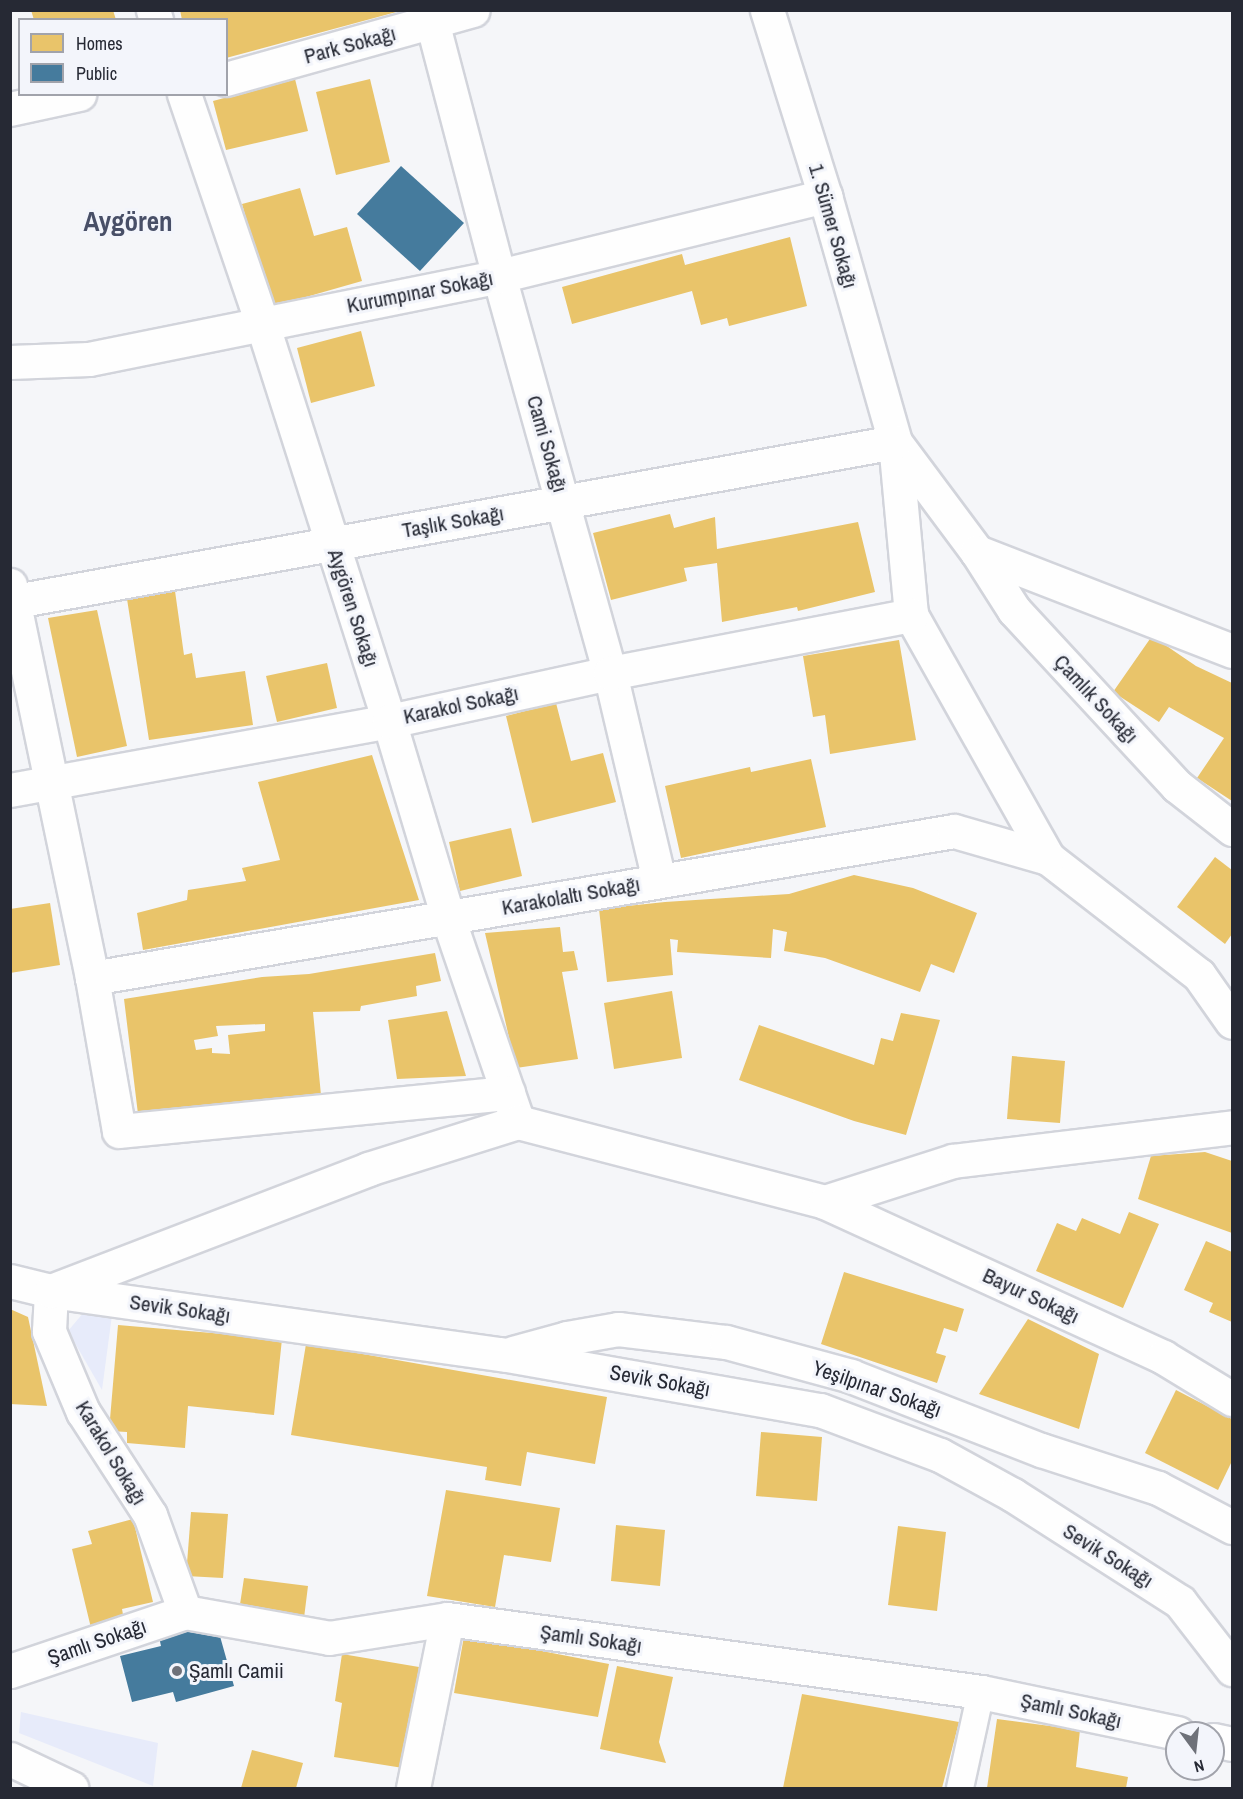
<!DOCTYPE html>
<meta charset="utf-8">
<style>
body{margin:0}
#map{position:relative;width:1243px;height:1799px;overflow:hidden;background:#f5f6f9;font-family:"Archivo Narrow",sans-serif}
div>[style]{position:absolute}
.green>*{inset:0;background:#e7ebfa}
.homes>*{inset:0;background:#e9c46a}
.public>*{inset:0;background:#457b9d}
.roads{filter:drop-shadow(2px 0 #d2d4db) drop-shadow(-2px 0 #d2d4db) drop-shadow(0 2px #d2d4db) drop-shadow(0 -2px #d2d4db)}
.service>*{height:26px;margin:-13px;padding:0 13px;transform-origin:13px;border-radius:13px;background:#fefefe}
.minor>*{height:33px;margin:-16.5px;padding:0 16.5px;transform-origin:16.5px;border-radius:16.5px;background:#fefefe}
.tertiary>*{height:33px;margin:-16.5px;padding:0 16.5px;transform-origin:16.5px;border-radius:16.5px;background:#fefefe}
.dots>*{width:16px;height:16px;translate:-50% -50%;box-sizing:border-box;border:3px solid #f3f5fb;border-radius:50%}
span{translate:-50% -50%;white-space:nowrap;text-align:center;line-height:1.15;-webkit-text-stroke:6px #f3f5fb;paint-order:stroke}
.street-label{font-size:21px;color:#262934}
.poi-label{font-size:21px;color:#262934}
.left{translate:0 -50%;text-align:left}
.district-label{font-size:27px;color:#484f67;font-weight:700}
.frame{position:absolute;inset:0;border:12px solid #262934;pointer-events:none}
.legend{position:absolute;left:18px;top:18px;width:210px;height:78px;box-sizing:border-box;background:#f3f5fb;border:2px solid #a1a3ab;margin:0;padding:8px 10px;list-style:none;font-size:18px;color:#262934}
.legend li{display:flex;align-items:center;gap:12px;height:30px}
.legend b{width:30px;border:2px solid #a1a3ab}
.north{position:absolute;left:1165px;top:1721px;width:60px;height:60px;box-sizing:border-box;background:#f3f5fb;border:2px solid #a1a3ab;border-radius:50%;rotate:165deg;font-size:16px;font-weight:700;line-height:24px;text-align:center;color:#262934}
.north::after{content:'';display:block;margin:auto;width:21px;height:27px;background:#6e7179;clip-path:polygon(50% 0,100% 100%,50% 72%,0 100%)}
</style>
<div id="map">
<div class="green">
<i style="clip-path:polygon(84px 1312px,112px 1315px,102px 1390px,68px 1331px)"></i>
<i style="clip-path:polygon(21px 1712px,158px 1743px,153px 1786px,19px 1733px)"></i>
</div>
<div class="homes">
<i style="clip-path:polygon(31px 10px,113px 10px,116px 20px,34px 20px)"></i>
<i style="clip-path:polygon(180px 10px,400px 10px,400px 11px,226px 58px,226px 20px,182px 20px)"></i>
<i style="clip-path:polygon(295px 79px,308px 131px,226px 150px,213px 101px)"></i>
<i style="clip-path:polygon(370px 79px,390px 162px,336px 175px,316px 92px)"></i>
<i style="clip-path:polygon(300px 188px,314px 236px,347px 227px,362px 281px,271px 307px,242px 204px)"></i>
<i style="clip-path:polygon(790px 237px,807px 306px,729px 326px,727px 318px,701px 325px,692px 291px,572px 324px,562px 287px,682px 254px,685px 265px)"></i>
<i style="clip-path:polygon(361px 331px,375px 386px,311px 403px,297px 348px)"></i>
<i style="clip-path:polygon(670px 514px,674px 528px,715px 517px,717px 549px,858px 522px,875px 592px,798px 611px,797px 607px,722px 622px,717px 563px,684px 568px,687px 581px,611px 600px,593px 533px)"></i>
<i style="clip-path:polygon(175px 591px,184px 655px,192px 653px,196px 678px,245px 671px,253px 725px,149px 740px,127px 599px)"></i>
<i style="clip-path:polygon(97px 610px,127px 746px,77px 757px,48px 618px)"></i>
<i style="clip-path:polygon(1152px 636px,1196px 666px,1232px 683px,1232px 801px,1197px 778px,1224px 738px,1169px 707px,1159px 722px,1113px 692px)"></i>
<i style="clip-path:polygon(899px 640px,916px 740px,830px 754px,825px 715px,813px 717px,803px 656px)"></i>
<i style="clip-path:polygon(327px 663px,337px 708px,277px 722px,266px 676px)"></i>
<i style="clip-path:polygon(556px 703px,571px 761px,603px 753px,616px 802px,532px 823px,506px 716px)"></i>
<i style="clip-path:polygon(372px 755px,419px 900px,143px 950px,137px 913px,187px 900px,188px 890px,246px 881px,242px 868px,280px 860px,258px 782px)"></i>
<i style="clip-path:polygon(811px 759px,826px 827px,681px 858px,665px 786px,750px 767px,751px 772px)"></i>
<i style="clip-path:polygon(511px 828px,522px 876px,460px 891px,449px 842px)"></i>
<i style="clip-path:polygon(1215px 857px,1232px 870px,1232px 934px,1225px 944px,1177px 907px)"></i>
<i style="clip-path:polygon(854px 875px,913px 888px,977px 913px,954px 973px,931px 964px,920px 992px,825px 958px,784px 951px,787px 932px,773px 929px,771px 958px,677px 952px,678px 940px,670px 939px,673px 975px,607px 982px,599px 909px,665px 902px,789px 894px)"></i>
<i style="clip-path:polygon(50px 903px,60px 965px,10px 973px,10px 909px)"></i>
<i style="clip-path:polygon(560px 927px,563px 952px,574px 951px,578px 970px,562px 972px,578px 1059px,516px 1068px,485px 933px)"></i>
<i style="clip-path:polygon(evenodd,435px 953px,441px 981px,416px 986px,417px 996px,361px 1006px,360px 1011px,313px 1012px,321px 1095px,215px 1104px,138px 1114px,124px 999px,262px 977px,309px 974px,435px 953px,265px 1024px,265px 1031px,228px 1035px,230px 1054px,212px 1053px,212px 1048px,196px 1050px,194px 1040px,218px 1036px,216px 1026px,265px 1024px)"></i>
<i style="clip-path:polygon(672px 991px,682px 1058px,614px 1069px,604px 1003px)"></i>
<i style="clip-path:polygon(447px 1011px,466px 1076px,397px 1079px,388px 1020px)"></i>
<i style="clip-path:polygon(901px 1013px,940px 1020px,906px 1135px,854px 1121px,739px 1080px,759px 1025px,874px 1065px,881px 1038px,893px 1041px)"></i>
<i style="clip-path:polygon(1012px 1056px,1065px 1061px,1060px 1123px,1007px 1119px)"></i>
<i style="clip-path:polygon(1205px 1152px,1232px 1161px,1232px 1233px,1138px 1199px,1151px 1156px)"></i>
<i style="clip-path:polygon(1129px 1212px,1159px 1224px,1123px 1308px,1036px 1271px,1057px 1223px,1076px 1231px,1082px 1218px,1120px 1234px)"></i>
<i style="clip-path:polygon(1206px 1241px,1232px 1252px,1232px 1322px,1209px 1312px,1213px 1303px,1184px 1290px)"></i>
<i style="clip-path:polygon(844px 1272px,964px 1309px,957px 1332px,944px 1328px,936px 1353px,946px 1356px,937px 1383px,821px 1344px)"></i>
<i style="clip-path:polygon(10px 1309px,28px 1317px,47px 1406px,10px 1404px)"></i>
<i style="clip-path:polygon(1028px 1319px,1099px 1354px,1079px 1429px,979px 1394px)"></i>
<i style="clip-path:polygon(118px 1325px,282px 1339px,274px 1415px,188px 1406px,185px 1448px,127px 1443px,127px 1432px,109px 1431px)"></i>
<i style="clip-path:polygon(306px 1344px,607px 1397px,595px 1464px,527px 1452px,521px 1486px,485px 1480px,487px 1467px,291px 1435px)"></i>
<i style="clip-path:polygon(1176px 1390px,1232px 1419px,1232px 1461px,1218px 1490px,1145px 1453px)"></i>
<i style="clip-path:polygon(761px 1432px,822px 1437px,817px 1501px,756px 1496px)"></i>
<i style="clip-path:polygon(446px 1490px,560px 1508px,551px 1562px,504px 1555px,495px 1607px,427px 1596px)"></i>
<i style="clip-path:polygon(191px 1512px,228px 1514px,223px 1578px,186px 1576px)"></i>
<i style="clip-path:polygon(133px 1519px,153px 1602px,122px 1609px,124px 1620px,91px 1628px,72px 1549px,92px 1544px,88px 1531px)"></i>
<i style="clip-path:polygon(616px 1525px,665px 1530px,660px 1586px,611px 1581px)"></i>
<i style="clip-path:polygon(898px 1526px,946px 1532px,937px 1611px,888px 1605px)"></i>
<i style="clip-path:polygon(244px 1578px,308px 1586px,304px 1618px,239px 1611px)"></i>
<i style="clip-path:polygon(464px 1636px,609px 1664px,598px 1717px,454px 1693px)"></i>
<i style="clip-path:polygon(342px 1654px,419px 1667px,403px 1768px,334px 1757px,342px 1703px,335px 1701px)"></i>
<i style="clip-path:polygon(617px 1666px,673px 1677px,659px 1742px,666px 1763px,600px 1749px)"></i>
<i style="clip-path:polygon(802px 1694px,959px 1722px,942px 1788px,783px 1788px)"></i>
<i style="clip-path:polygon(997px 1719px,1080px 1730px,1076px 1767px,1128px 1777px,1126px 1788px,987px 1788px)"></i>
<i style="clip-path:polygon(252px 1750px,303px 1763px,296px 1788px,241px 1788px)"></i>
</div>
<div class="public">
<i style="clip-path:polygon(401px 166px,464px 223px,420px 271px,357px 214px)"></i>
<i style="clip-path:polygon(216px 1622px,234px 1686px,176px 1702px,173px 1692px,132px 1702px,120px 1656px,161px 1646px,159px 1637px)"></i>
</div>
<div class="roads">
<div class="service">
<i style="left:960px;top:1788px;width:98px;rotate:-77.7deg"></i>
</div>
<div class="minor">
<i style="left:153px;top:10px;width:10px;rotate:73deg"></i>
<i style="left:429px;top:10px;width:275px;rotate:75.3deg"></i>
<i style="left:499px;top:276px;width:412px;rotate:74.4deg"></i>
<i style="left:610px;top:673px;width:213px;rotate:76.7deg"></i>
<i style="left:767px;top:10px;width:195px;rotate:72.7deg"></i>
<i style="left:825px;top:196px;width:256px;rotate:74.1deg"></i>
<i style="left:895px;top:442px;width:174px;rotate:84.7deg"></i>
<i style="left:911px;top:615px;width:279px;rotate:60.6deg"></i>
<i style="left:1048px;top:858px;width:191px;rotate:37.8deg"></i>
<i style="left:1199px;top:975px;width:57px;rotate:54.9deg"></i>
<i style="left:226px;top:79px;width:256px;rotate:-15.6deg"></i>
<i style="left:184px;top:94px;width:242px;rotate:71.2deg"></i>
<i style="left:262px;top:323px;width:418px;rotate:72.3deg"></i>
<i style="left:389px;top:721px;width:206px;rotate:73.3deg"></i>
<i style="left:448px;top:918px;width:216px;rotate:71.1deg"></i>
<i style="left:10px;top:109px;width:71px;rotate:-12.3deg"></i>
<i style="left:10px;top:362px;width:79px;rotate:-2.2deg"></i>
<i style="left:89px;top:359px;width:418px;rotate:-11.4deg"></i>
<i style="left:499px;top:276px;width:336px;rotate:-13.8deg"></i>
<i style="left:895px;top:442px;width:137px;rotate:53.3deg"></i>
<i style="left:977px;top:552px;width:274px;rotate:21.2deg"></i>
<i style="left:977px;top:552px;width:69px;rotate:57.5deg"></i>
<i style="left:1014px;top:610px;width:240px;rotate:47.2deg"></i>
<i style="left:1177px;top:786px;width:70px;rotate:38deg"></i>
<i style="left:10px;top:585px;width:401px;rotate:78.2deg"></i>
<i style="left:92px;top:978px;width:155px;rotate:80deg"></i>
<i style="left:119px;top:1131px;width:391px;rotate:-5.6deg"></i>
<i style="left:10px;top:602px;width:899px;rotate:-10.25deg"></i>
<i style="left:10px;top:790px;width:385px;rotate:-10.3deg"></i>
<i style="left:389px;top:721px;width:226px;rotate:-12.3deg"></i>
<i style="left:610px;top:673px;width:307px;rotate:-10.9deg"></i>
<i style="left:92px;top:978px;width:874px;rotate:-9.68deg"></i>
<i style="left:954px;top:831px;width:98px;rotate:16deg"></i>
<i style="left:825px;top:1202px;width:134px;rotate:-17.8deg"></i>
<i style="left:953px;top:1161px;width:281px;rotate:-6.9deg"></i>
<i style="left:10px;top:1281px;width:42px;rotate:13.7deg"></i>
<i style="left:51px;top:1291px;width:460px;rotate:8deg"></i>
<i style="left:507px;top:1355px;width:318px;rotate:10deg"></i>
<i style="left:820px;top:1410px;width:128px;rotate:20.6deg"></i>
<i style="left:940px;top:1455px;width:83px;rotate:28.7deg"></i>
<i style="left:1013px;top:1495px;width:198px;rotate:32.6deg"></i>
<i style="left:1180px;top:1602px;width:85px;rotate:52.2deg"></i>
<i style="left:513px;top:1353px;width:56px;rotate:-15.5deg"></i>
<i style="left:567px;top:1338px;width:52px;rotate:-10deg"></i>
<i style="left:618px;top:1329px;width:109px;rotate:6.9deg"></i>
<i style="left:726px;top:1342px;width:130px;rotate:15.2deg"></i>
<i style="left:851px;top:1376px;width:204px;rotate:21.3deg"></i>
<i style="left:1041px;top:1450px;width:123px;rotate:18deg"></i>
<i style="left:1158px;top:1488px;width:84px;rotate:27.8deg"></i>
<i style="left:185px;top:1612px;width:103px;rotate:-109.8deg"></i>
<i style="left:150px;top:1515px;width:123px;rotate:-123deg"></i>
<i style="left:83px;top:1412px;width:88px;rotate:-112.8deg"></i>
<i style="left:49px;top:1331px;width:40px;rotate:-87.1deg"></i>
<i style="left:51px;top:1291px;width:340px;rotate:-21deg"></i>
<i style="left:368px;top:1169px;width:157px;rotate:-17.4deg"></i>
<i style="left:518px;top:1122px;width:317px;rotate:14.6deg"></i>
<i style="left:825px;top:1202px;width:372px;rotate:24.6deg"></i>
<i style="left:1163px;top:1357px;width:81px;rotate:31.3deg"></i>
<i style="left:10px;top:1671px;width:185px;rotate:-18.6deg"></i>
<i style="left:185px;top:1612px;width:146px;rotate:10.2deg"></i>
<i style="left:329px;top:1638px;width:120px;rotate:-9.1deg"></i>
<i style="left:447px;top:1619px;width:539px;rotate:7.78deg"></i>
<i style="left:981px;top:1692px;width:201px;rotate:11.8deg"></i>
<i style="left:1213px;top:1740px;width:19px;rotate:12deg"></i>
<i style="left:413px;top:1788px;width:172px;rotate:-78.6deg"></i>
</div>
<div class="tertiary">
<i style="left:10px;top:1759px;width:68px;rotate:25.4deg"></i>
</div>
</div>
<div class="dots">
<i style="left:177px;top:1671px;background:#6e7179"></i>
</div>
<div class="street-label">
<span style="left:350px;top:45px;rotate:-15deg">Park Sokağı</span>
<span style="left:833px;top:226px;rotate:74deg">1. Sümer Sokağı</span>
<span style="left:420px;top:292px;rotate:-11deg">Kurumpınar Sokağı</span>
<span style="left:547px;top:444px;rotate:74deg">Cami Sokağı</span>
<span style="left:453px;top:522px;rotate:-10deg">Taşlık Sokağı</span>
<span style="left:353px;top:608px;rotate:72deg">Aygören Sokağı</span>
<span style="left:1096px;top:699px;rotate:47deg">Çamlık Sokağı</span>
<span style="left:461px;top:705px;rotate:-12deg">Karakol Sokağı</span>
<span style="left:571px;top:896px;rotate:-10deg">Karakolaltı Sokağı</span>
<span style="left:1031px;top:1296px;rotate:25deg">Bayur Sokağı</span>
<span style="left:180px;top:1309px;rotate:8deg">Sevik Sokağı</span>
<span style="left:660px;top:1381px;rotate:10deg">Sevik Sokağı</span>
<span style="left:877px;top:1389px;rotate:19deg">Yeşilpınar Sokağı</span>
<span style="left:111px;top:1453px;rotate:59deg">Karakol Sokağı</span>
<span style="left:1108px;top:1556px;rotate:32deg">Sevik Sokağı</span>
<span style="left:591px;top:1639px;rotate:8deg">Şamlı Sokağı</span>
<span style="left:97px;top:1642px;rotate:-19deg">Şamlı Sokağı</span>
<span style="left:1071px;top:1711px;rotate:12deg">Şamlı Sokağı</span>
</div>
<div class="poi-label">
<span class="left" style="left:189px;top:1671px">Şamlı Camii</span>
</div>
<div class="district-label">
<span style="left:128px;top:222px">Aygören</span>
</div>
<div class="frame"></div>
<ul class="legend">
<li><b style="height:16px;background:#e9c46a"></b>Homes</li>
<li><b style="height:16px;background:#457b9d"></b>Public</li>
</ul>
<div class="north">N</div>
</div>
